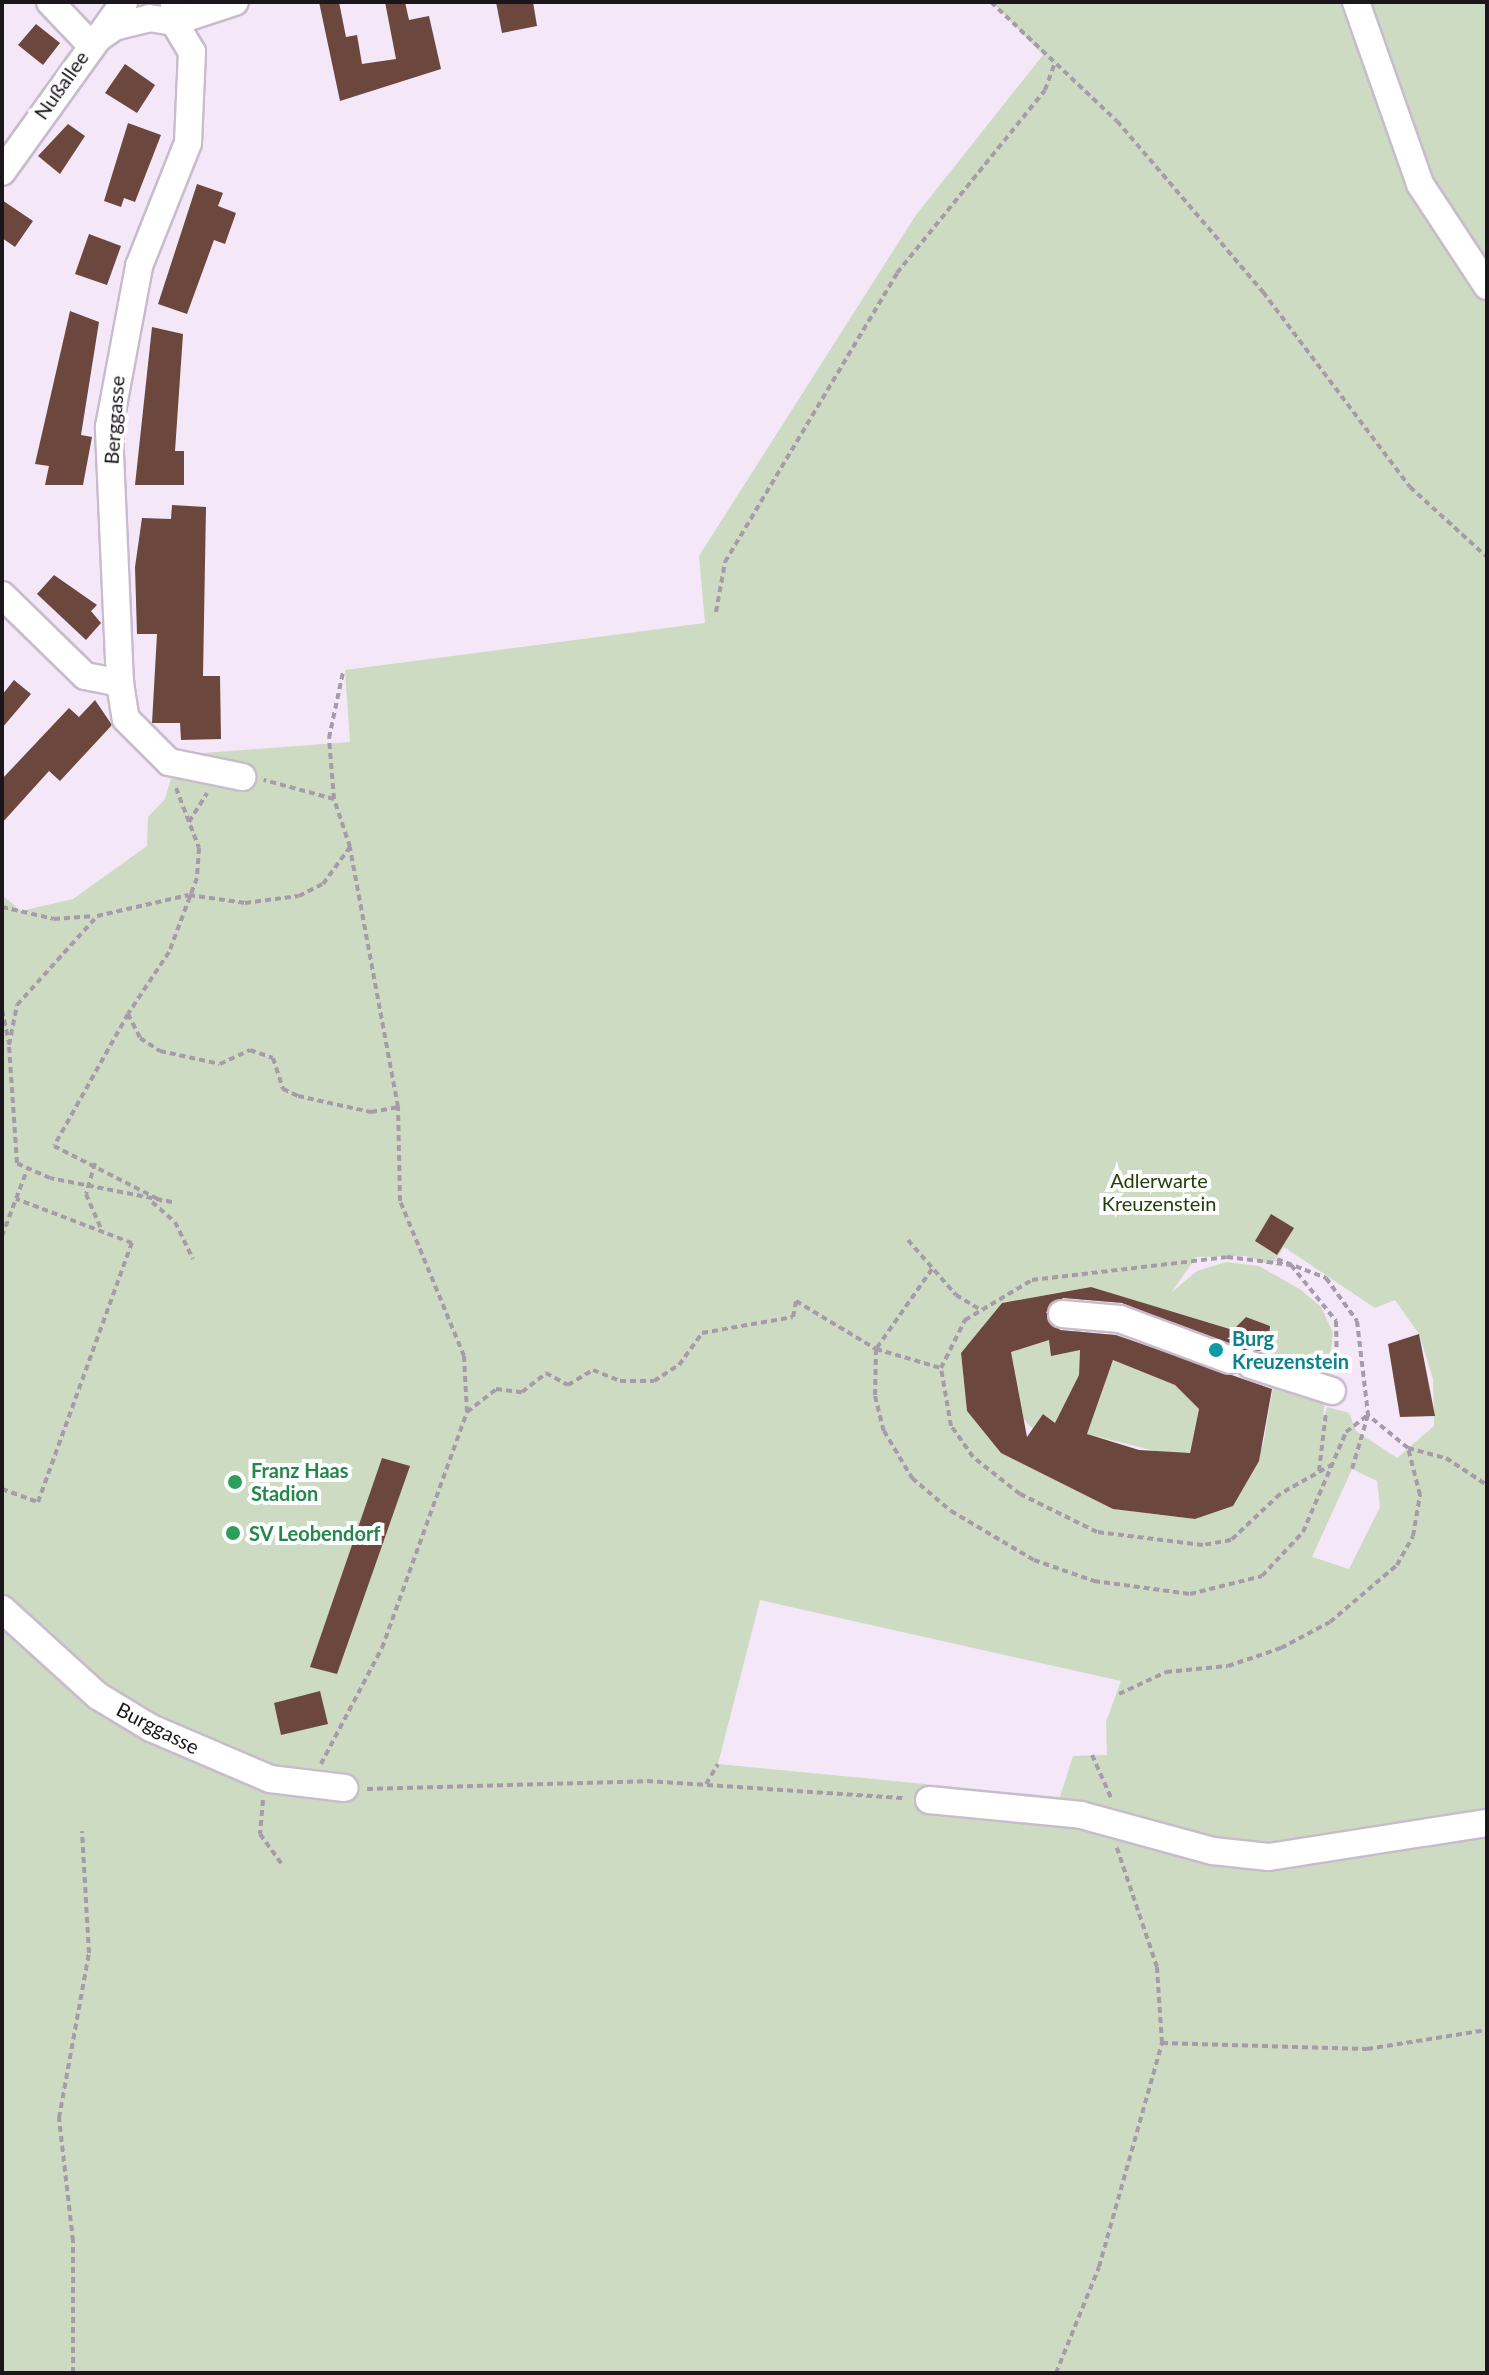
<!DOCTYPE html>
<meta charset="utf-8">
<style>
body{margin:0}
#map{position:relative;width:1489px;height:2375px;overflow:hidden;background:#f4e7f8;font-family:Lato,sans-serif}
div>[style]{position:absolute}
.green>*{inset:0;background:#ccdbc1}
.building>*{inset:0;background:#6c473d}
.path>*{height:4px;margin-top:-2px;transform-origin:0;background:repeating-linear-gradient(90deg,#a69ca9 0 6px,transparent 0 10px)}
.roads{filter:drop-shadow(2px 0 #c8bccc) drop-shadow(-2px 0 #c8bccc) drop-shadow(0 2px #c8bccc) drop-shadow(0 -2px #c8bccc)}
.minor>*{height:26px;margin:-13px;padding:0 13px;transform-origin:13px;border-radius:13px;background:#fff}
.dots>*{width:22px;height:22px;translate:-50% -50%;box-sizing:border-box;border:4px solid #fff;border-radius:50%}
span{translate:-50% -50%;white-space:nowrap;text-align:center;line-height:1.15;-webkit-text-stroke:8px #fff;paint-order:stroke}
.street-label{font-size:20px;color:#1a161c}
.park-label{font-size:20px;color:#253f09}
.culture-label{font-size:20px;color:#0d838f;font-weight:700}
.left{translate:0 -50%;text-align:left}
.leisure-label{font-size:20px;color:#27864d;font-weight:700}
.frame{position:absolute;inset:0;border:4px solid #1a161c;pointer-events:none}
</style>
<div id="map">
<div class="green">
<i style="clip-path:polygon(evenodd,992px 2px,1487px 2px,1487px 2373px,2px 2373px,2px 895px,21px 911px,73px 899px,147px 846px,148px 817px,165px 799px,178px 755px,350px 742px,345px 670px,705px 623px,699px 556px,916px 215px,1043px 55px,992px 2px,1284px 1247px,1375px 1308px,1395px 1300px,1419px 1334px,1433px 1379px,1434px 1426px,1397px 1458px,1356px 1431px,1349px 1413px,1327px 1407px,1322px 1426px,1333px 1333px,1321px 1307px,1301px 1290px,1259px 1266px,1226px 1262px,1197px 1271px,1171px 1293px,1196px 1257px,1246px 1256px,1272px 1265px,1284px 1247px,992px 2px,1091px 1287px,1233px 1330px,1246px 1317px,1270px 1326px,1272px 1342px,1261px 1355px,1273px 1387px,1263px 1445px,1233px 1506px,1195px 1519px,1113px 1509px,1001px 1453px,967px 1411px,961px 1353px,1002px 1303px,1091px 1287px,992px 2px,1352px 1469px,1377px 1481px,1380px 1507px,1349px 1569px,1312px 1557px,1352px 1469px,992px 2px,760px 1600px,1121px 1681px,1106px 1722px,1107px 1755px,1073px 1756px,1060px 1797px,718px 1764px,760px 1600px)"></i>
<i style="clip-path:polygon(1075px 1324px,1081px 1324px,1079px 1375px,1055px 1423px,1043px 1414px,1033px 1429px,1001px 1395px,1019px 1392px,1008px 1353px,1049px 1340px,1071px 1352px)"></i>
<i style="clip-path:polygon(1113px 1360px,1175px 1385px,1199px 1409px,1188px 1459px,1087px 1434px)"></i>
</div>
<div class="building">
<i style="clip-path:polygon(319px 2px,339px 2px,346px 37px,357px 35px,362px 64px,396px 59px,385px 2px,405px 2px,409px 20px,429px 16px,441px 69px,340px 101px)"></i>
<i style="clip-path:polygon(496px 2px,533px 2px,537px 26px,502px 33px)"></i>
<i style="clip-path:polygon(36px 24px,60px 43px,43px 65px,18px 45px)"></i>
<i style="clip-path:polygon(125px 64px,155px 85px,137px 113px,105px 93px)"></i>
<i style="clip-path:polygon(128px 123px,161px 135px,135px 202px,124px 198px,121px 207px,104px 201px)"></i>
<i style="clip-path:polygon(68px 124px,85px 136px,60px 174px,38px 156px)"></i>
<i style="clip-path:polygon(197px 184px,223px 193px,218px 206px,236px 213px,225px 244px,214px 240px,187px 314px,158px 304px)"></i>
<i style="clip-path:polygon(2px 200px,33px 221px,15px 247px,2px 238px)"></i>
<i style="clip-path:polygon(89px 234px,121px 246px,107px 285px,75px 274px)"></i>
<i style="clip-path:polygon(70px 311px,99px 322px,81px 435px,92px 437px,83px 485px,45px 485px,49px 466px,35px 464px)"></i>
<i style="clip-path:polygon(152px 327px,183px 334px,175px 451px,184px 451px,184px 485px,135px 485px)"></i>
<i style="clip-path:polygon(172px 505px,206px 507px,203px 676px,220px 676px,221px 739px,181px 740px,180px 723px,152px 723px,157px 634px,137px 634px,135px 567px,142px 518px,171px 519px)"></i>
<i style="clip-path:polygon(54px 575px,97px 605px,91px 611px,101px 623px,86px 640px,37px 594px)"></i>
<i style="clip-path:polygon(14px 680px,31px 694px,2px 728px,2px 695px)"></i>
<i style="clip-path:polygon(95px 700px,112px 725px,60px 781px,49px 771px,2px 823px,2px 779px,69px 708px,79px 717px)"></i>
<i style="clip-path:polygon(1271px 1214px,1294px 1228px,1277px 1255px,1255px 1241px)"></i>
<i style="clip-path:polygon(evenodd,1091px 1287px,1233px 1330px,1246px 1317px,1270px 1326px,1268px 1350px,1243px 1352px,1122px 1303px,1063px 1298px,1046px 1312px,1060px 1330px,1116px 1335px,1272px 1389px,1259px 1461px,1233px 1506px,1195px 1519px,1113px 1509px,1001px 1453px,967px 1411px,961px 1353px,1002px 1303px,1091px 1287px,1049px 1340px,1051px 1356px,1080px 1350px,1079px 1375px,1055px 1423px,1043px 1414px,1027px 1437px,1011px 1352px,1049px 1340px,1091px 1287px,1113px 1360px,1175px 1385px,1199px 1409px,1190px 1453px,1139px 1450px,1087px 1434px,1113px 1360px)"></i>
<i style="clip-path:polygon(1419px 1334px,1435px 1416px,1400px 1417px,1388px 1344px)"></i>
<i style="clip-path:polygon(382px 1458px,410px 1466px,337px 1674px,310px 1667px)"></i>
<i style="clip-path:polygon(320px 1691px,328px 1724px,281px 1735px,274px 1703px)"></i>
</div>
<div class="path">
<i style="left:991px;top:2px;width:173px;rotate:43.4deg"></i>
<i style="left:1117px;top:121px;width:225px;rotate:49.5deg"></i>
<i style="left:1263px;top:292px;width:244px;rotate:53deg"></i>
<i style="left:1410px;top:487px;width:104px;rotate:42.3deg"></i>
<i style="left:716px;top:612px;width:51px;rotate:-79.8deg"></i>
<i style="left:725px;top:562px;width:336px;rotate:-59.2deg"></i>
<i style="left:897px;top:273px;width:235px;rotate:-51deg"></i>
<i style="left:1045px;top:90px;width:30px;rotate:-70deg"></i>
<i style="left:176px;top:788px;width:64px;rotate:69deg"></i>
<i style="left:199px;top:848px;width:30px;rotate:94deg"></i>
<i style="left:197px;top:878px;width:79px;rotate:110.7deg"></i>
<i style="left:169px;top:952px;width:74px;rotate:123.5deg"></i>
<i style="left:128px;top:1014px;width:27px;rotate:63deg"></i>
<i style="left:140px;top:1038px;width:24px;rotate:33deg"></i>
<i style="left:160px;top:1051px;width:61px;rotate:12.2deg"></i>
<i style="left:220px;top:1064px;width:33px;rotate:-25deg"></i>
<i style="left:250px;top:1050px;width:24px;rotate:19deg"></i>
<i style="left:273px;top:1058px;width:33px;rotate:72deg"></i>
<i style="left:283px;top:1089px;width:17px;rotate:25deg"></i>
<i style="left:298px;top:1096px;width:75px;rotate:12.4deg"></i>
<i style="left:371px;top:1112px;width:27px;rotate:-10deg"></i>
<i style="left:334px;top:799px;width:61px;rotate:-94.7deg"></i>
<i style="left:329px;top:738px;width:67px;rotate:-78deg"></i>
<i style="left:189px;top:822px;width:34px;rotate:-58deg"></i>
<i style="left:2px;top:907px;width:53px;rotate:13deg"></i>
<i style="left:54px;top:919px;width:40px;rotate:-4.3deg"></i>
<i style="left:2px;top:1010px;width:33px;rotate:78deg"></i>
<i style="left:128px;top:1014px;width:151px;rotate:119.3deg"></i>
<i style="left:54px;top:1146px;width:121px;rotate:27deg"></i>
<i style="left:95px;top:1163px;width:32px;rotate:106deg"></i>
<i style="left:86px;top:1194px;width:40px;rotate:66.6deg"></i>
<i style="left:152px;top:1202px;width:30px;rotate:41deg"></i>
<i style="left:175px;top:1222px;width:41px;rotate:64.1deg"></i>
<i style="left:172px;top:1202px;width:124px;rotate:-168.9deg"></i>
<i style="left:50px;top:1178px;width:36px;rotate:-156deg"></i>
<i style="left:17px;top:1163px;width:118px;rotate:-93.9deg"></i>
<i style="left:9px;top:1045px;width:41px;rotate:-78.7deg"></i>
<i style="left:17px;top:1005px;width:120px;rotate:-48deg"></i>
<i style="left:97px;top:916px;width:94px;rotate:-12.9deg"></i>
<i style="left:189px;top:895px;width:57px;rotate:8.1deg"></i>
<i style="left:245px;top:903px;width:54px;rotate:-7.4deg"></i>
<i style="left:299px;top:896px;width:27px;rotate:-27deg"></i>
<i style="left:323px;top:884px;width:46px;rotate:-53.9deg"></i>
<i style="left:350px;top:847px;width:51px;rotate:-108.4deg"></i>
<i style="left:334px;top:799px;width:73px;rotate:-164.8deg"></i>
<i style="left:2px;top:1236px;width:71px;rotate:-69.3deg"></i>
<i style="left:908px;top:1240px;width:73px;rotate:48.9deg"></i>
<i style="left:956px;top:1295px;width:26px;rotate:31deg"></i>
<i style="left:1277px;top:1259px;width:53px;rotate:21.2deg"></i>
<i style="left:1326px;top:1278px;width:53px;rotate:54.2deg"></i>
<i style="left:1357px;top:1321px;width:95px;rotate:83.3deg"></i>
<i style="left:1368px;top:1415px;width:56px;rotate:106.5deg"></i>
<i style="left:932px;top:1269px;width:98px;rotate:125deg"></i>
<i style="left:876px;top:1349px;width:47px;rotate:91.2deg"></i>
<i style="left:875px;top:1396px;width:36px;rotate:76deg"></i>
<i style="left:884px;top:1431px;width:55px;rotate:59.2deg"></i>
<i style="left:912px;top:1478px;width:51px;rotate:40.2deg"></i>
<i style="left:951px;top:1511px;width:96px;rotate:30.6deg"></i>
<i style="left:1034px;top:1560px;width:64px;rotate:19.3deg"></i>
<i style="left:1094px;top:1581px;width:97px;rotate:7.7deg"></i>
<i style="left:1190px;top:1594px;width:74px;rotate:-14deg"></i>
<i style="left:1262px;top:1576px;width:60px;rotate:-47deg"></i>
<i style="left:1303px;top:1532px;width:109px;rotate:-66.7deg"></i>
<i style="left:1346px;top:1432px;width:28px;rotate:-38deg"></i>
<i style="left:467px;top:1412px;width:37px;rotate:-38deg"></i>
<i style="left:496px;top:1389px;width:26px;rotate:7deg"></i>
<i style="left:522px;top:1392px;width:31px;rotate:-38deg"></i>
<i style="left:546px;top:1373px;width:25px;rotate:29deg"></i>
<i style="left:568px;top:1385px;width:29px;rotate:-31deg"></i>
<i style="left:593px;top:1370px;width:29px;rotate:22deg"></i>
<i style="left:620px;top:1381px;width:34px"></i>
<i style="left:654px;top:1381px;width:30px;rotate:-33deg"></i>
<i style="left:679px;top:1365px;width:39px;rotate:-54deg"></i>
<i style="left:702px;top:1333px;width:92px;rotate:-10deg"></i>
<i style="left:793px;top:1317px;width:16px;rotate:-79deg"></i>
<i style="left:796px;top:1301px;width:93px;rotate:31deg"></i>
<i style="left:876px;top:1349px;width:68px;rotate:16.3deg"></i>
<i style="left:1408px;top:1448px;width:39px;rotate:15deg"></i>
<i style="left:1446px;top:1458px;width:49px;rotate:33.4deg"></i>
<i style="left:1333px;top:1464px;width:61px;rotate:150.5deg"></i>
<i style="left:1280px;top:1494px;width:67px;rotate:136.8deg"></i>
<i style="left:1231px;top:1540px;width:28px;rotate:170deg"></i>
<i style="left:1203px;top:1545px;width:107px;rotate:-173deg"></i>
<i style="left:1097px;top:1532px;width:86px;rotate:-153.7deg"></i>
<i style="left:1020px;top:1494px;width:60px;rotate:-141.8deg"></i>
<i style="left:973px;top:1457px;width:38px;rotate:-125deg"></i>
<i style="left:951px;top:1426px;width:59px;rotate:-99.8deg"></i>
<i style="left:941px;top:1368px;width:54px;rotate:-63.4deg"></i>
<i style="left:965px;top:1320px;width:78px;rotate:-30.8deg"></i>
<i style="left:1032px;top:1280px;width:196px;rotate:-6.7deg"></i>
<i style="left:1227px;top:1257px;width:64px;rotate:7.1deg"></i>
<i style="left:1291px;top:1265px;width:72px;rotate:51.2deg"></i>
<i style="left:1336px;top:1321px;width:48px;rotate:88.8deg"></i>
<i style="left:1319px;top:1471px;width:59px;rotate:-83.2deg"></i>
<i style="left:2px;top:1489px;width:38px;rotate:20deg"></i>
<i style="left:38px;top:1502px;width:276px;rotate:-70.1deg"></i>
<i style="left:132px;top:1243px;width:124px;rotate:-159.2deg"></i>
<i style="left:1119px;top:1694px;width:52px;rotate:-25.1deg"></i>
<i style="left:1166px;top:1672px;width:62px;rotate:-5.5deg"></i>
<i style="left:1228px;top:1666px;width:56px;rotate:-18.8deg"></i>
<i style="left:1281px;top:1648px;width:55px;rotate:-28deg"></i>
<i style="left:1330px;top:1622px;width:88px;rotate:-40.4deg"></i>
<i style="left:1397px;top:1565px;width:33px;rotate:-61deg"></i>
<i style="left:1413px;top:1536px;width:42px;rotate:-80.3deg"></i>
<i style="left:1420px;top:1495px;width:49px;rotate:-104.3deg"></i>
<i style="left:1408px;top:1448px;width:52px;rotate:-140.5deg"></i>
<i style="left:1092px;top:1755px;width:49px;rotate:66deg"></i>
<i style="left:321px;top:1764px;width:131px;rotate:-62.3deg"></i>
<i style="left:382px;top:1648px;width:251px;rotate:-70.2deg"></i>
<i style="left:467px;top:1412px;width:56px;rotate:-93.1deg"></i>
<i style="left:464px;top:1356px;width:168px;rotate:-112.4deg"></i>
<i style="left:400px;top:1201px;width:94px;rotate:-91.2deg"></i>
<i style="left:398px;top:1107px;width:264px;rotate:-100.5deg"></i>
<i style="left:706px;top:1784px;width:23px;rotate:-59deg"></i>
<i style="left:367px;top:1789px;width:280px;rotate:-1.6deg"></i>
<i style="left:647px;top:1781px;width:259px;rotate:3.8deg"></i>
<i style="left:263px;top:1800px;width:34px;rotate:95deg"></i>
<i style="left:260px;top:1834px;width:39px;rotate:54deg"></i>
<i style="left:1162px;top:2043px;width:205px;rotate:1.7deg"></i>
<i style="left:1367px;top:2049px;width:121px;rotate:-9deg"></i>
<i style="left:73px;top:2373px;width:132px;rotate:-90deg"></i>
<i style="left:73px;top:2241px;width:124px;rotate:-96.5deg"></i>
<i style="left:59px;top:2118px;width:168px;rotate:-79.7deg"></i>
<i style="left:89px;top:1953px;width:122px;rotate:-93.3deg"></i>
<i style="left:1056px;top:2373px;width:114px;rotate:-67.9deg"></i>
<i style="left:1099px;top:2267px;width:233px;rotate:-74.3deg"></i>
<i style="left:1162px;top:2043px;width:76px;rotate:-93.8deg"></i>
<i style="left:1157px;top:1967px;width:126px;rotate:-108.6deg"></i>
</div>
<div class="roads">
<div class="minor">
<i style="left:50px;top:2px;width:58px;rotate:46.4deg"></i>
<i style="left:90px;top:44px;width:29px;rotate:-35deg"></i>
<i style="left:114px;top:27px;width:36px;rotate:-14deg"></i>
<i style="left:149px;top:18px;width:25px;rotate:9deg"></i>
<i style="left:174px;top:22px;width:64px;rotate:-18.2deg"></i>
<i style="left:1356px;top:2px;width:193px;rotate:70.6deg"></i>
<i style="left:1420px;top:184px;width:122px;rotate:56.7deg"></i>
<i style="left:2px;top:172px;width:209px;rotate:-54.3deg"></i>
<i style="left:2px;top:595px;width:116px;rotate:44.3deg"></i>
<i style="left:85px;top:676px;width:36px;rotate:11deg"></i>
<i style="left:120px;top:683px;width:256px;rotate:-92.5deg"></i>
<i style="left:109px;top:427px;width:164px;rotate:-79.4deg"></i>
<i style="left:139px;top:266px;width:132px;rotate:-68.3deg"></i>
<i style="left:188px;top:143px;width:91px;rotate:-87.5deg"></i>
<i style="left:192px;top:52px;width:35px;rotate:-121deg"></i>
<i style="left:174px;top:22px;width:20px;rotate:-90deg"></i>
<i style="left:120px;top:683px;width:36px;rotate:81deg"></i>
<i style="left:126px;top:719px;width:61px;rotate:45deg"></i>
<i style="left:169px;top:762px;width:75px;rotate:11.6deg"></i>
<i style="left:1062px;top:1314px;width:58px;rotate:4.9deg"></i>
<i style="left:1120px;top:1319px;width:117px;rotate:20.4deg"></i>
<i style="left:1251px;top:1365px;width:85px;rotate:17.8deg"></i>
<i style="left:2px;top:1609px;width:130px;rotate:42.2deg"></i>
<i style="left:98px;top:1696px;width:62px;rotate:31.1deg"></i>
<i style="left:151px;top:1728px;width:129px;rotate:23.2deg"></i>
<i style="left:270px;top:1779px;width:75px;rotate:6.9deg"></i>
<i style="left:929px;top:1800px;width:153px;rotate:5.6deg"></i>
<i style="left:1081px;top:1815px;width:137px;rotate:15.3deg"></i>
<i style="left:1213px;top:1851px;width:56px;rotate:6.1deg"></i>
<i style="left:1269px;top:1857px;width:221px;rotate:-8.9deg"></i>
</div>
</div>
<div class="dots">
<i style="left:1216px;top:1350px;background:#0f9aa8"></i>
<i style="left:235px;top:1482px;background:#2e9e5b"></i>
<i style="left:233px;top:1533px;background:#2e9e5b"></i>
</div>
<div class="street-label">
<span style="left:61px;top:85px;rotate:-55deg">Nußallee</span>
<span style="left:114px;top:420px;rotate:-86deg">Berggasse</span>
<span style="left:158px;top:1728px;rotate:27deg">Burggasse</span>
</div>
<div class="park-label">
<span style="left:1159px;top:1192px">Adlerwarte<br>Kreuzenstein</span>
</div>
<div class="culture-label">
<span class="left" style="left:1232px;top:1350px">Burg<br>Kreuzenstein</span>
</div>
<div class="leisure-label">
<span class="left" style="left:251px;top:1482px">Franz Haas<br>Stadion</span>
<span class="left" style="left:249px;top:1533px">SV Leobendorf</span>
</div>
<div class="frame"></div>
</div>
